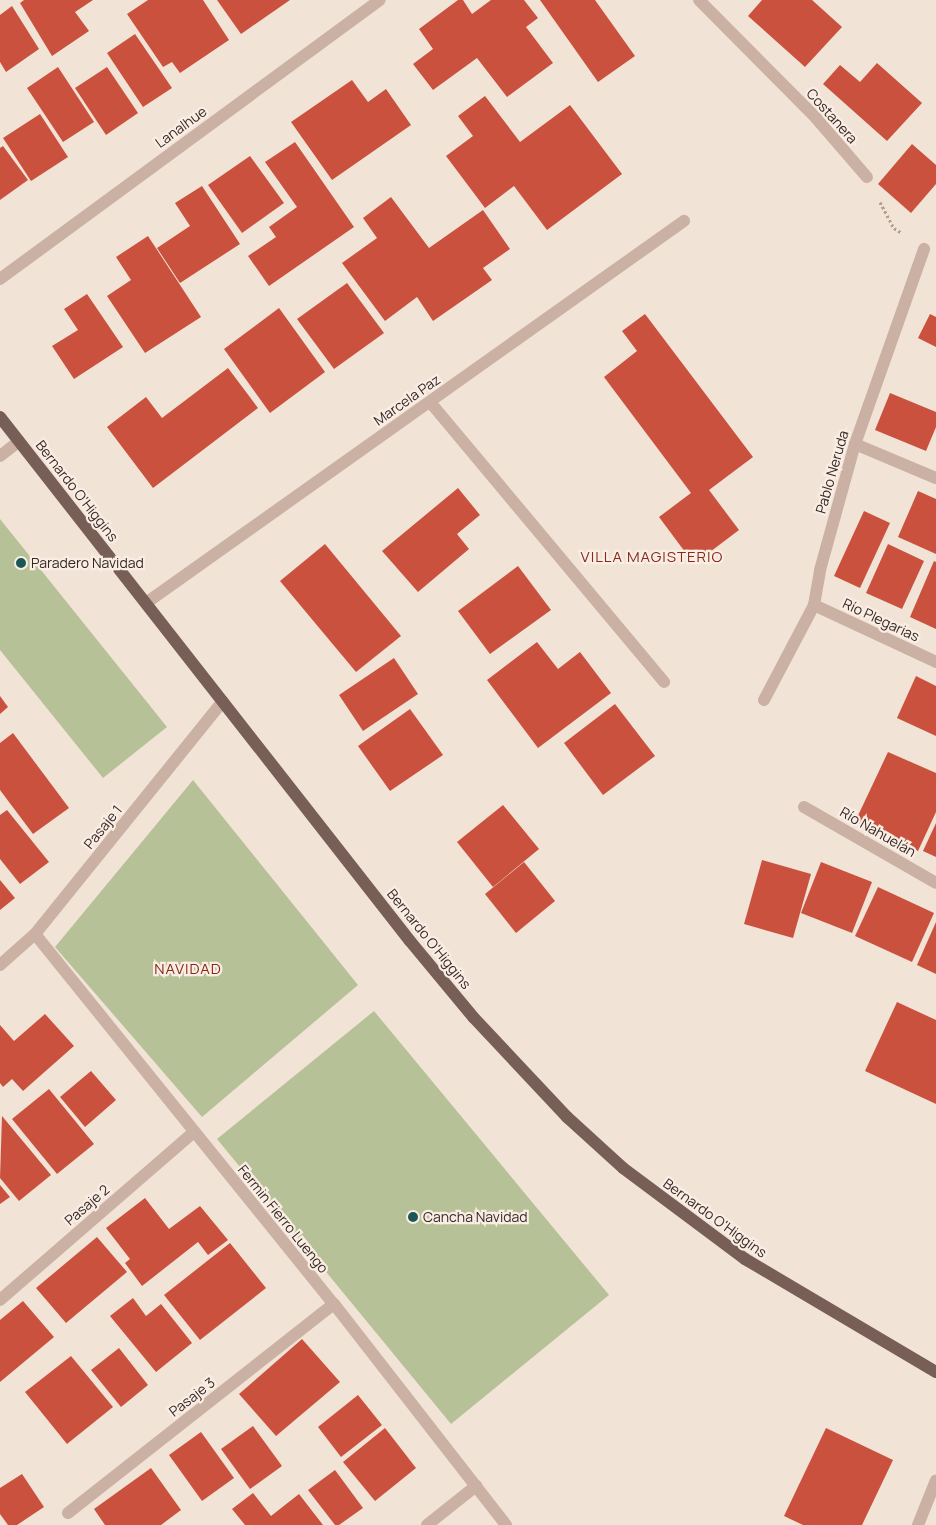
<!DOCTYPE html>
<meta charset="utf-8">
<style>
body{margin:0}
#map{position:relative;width:936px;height:1525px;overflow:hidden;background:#f2e3d7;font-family:Manrope,sans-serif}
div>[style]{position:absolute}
.green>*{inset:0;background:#b7c197}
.building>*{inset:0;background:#ca513d}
.path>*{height:3px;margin-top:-1.5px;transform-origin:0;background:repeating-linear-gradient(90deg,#b69b8e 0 2.5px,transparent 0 5px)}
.street>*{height:12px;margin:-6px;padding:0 6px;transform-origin:6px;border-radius:6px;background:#cab1a3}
.primary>*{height:12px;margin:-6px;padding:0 6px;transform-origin:6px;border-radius:6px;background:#775e56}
.dots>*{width:14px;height:14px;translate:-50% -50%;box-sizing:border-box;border:2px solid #faede4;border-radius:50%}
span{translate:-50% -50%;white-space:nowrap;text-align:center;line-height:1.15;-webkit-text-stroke:4.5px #faede4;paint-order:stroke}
.street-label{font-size:14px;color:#352926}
.poi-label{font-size:14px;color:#352926}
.left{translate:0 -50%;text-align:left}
.neighbourhood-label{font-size:15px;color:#862b1c;letter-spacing:1px}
</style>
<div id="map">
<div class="green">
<i style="clip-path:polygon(0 519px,167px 727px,103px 778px,0 650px)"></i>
<i style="clip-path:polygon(193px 780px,358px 985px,202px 1117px,55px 947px)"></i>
<i style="clip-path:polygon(374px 1011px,609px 1295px,451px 1424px,217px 1139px)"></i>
</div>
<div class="building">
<i style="clip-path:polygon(24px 0,93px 0,75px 12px,89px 31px,52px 56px,20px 3px)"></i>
<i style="clip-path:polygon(148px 0,203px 0,229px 40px,180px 73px,172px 62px,163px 67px,127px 14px)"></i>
<i style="clip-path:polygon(217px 0,290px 0,241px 34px)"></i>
<i style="clip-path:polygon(458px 0,463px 0,472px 14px,491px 0,524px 0,538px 18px,526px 27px,553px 63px,507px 97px,477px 58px,433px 90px,413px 64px,433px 49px,419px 29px)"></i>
<i style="clip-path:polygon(540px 0,595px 0,635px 56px,598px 82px)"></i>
<i style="clip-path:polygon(762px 0,812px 0,842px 27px,805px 67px,748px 16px)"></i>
<i style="clip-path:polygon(12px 6px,39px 49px,6px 72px,0 62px,0 15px)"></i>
<i style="clip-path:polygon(135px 34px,172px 88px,143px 107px,107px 53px)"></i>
<i style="clip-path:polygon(877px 63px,922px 103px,887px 141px,823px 84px,840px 65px,860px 82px)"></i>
<i style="clip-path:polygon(58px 67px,94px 122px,63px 142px,27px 88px)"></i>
<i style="clip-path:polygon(107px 67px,138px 113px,106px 135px,75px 88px)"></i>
<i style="clip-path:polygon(352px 80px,368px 102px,386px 89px,411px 125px,332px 180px,291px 122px)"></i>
<i style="clip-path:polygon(485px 96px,520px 142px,570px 105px,622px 174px,547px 230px,514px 186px,485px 208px,446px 156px,473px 136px,458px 116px)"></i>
<i style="clip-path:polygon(40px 114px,68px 157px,31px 181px,3px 138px)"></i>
<i style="clip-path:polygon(295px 142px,354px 227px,269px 286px,248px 256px,276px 237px,269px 227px,297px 207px,265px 162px)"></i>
<i style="clip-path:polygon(912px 144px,936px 165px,936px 184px,911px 213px,878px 184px)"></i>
<i style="clip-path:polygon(3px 146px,28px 180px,0 200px,0 148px)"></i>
<i style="clip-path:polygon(250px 156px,284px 203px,242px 233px,208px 185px)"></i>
<i style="clip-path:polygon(202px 186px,240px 244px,180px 283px,157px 248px,190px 226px,175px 203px)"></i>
<i style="clip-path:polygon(391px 197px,429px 248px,483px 210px,510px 249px,483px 268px,492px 280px,433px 321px,417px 297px,385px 321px,342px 263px,377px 238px,363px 218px)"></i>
<i style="clip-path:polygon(148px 236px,201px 317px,145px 353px,107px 296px,131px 280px,116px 257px)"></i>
<i style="clip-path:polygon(347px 283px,384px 333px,334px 369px,297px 319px)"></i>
<i style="clip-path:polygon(87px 294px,123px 347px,74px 379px,52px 346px,78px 330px,64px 309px)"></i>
<i style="clip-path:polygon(279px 308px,325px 372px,270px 413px,224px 349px)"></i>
<i style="clip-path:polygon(645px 314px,753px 457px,709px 490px,739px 530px,694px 564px,659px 517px,691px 493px,604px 377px,637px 351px,622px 331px)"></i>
<i style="clip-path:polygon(930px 314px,936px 317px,936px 347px,918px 338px)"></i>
<i style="clip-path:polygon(228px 368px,258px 408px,153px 488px,107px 427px,146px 397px,162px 418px)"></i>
<i style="clip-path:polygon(890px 393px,936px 412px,936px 427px,926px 451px,875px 430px)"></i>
<i style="clip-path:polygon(458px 488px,480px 515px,457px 534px,469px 549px,418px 592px,382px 551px)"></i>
<i style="clip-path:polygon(918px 491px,936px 499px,936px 554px,898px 537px)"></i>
<i style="clip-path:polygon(864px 511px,890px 523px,860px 588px,834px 576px)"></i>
<i style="clip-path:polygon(325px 544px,401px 636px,356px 672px,280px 581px)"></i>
<i style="clip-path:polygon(888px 544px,924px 561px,902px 609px,866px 593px)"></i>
<i style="clip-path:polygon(934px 561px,936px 562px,936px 629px,910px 617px)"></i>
<i style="clip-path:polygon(518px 566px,551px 610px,490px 654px,458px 611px)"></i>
<i style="clip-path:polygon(537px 642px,558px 669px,580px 652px,611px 693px,538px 748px,487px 680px)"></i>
<i style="clip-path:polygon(394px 658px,418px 694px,363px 731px,339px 695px)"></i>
<i style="clip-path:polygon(916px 676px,936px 686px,936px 736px,897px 718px)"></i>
<i style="clip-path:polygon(0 696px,8px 707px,0 714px)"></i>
<i style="clip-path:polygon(615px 704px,655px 756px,603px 795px,564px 743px)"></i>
<i style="clip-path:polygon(410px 709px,443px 755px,390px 791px,358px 746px)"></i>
<i style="clip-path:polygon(13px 733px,69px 808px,33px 834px,0 790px,0 743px)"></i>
<i style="clip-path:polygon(888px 752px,936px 773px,936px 812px,918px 851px,855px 822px)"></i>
<i style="clip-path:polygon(503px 805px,539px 849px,493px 887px,457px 842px)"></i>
<i style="clip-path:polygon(7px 810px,49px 862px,20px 884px,0 859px,0 815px)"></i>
<i style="clip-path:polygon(936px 823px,936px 857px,923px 851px)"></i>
<i style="clip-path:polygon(762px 860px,811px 874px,793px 938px,744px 924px)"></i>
<i style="clip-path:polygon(524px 862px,555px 901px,516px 933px,485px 894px)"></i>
<i style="clip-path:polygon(821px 862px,872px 882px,852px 933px,801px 913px)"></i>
<i style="clip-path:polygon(0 880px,15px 898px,0 910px)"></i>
<i style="clip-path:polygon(878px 887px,934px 913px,912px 962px,855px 936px)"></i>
<i style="clip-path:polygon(936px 922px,936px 974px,917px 965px)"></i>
<i style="clip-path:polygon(897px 1002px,936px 1020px,936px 1104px,865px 1071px)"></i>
<i style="clip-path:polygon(45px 1014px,74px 1046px,23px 1091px,12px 1079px,3px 1087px,0 1083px,0 1025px,14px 1041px)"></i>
<i style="clip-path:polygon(91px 1071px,116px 1100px,85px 1127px,60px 1097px)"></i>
<i style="clip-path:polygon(49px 1089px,94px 1144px,57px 1174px,12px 1119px)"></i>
<i style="clip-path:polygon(2px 1116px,51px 1175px,19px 1201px,0 1178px)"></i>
<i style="clip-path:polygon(0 1185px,10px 1197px,0 1204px)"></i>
<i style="clip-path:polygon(145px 1198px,169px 1229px,200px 1206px,228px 1240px,208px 1255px,198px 1242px,142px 1286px,125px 1263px,130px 1259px,106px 1228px)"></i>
<i style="clip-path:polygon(97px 1237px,127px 1272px,66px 1323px,36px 1288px)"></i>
<i style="clip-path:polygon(230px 1243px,266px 1288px,200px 1340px,164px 1295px)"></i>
<i style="clip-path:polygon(133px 1298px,146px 1316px,161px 1304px,192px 1343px,156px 1372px,110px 1316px)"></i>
<i style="clip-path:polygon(23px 1301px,54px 1337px,0 1382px,0 1320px)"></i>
<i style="clip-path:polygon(302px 1339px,340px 1382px,276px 1436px,239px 1394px)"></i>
<i style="clip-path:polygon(119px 1348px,148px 1385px,121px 1407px,91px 1370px)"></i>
<i style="clip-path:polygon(71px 1356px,113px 1407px,67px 1444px,25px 1392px)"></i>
<i style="clip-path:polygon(358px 1395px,382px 1425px,341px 1457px,318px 1427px)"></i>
<i style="clip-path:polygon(253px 1426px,282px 1466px,250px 1489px,221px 1449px)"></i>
<i style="clip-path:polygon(385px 1428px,416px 1468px,375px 1501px,343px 1462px)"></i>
<i style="clip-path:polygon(826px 1428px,893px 1460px,862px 1525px,803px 1525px,784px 1516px)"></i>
<i style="clip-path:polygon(201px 1432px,234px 1478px,202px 1501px,169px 1455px)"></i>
<i style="clip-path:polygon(151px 1468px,181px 1510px,161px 1525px,105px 1525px,94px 1509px)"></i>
<i style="clip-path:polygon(335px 1470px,363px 1508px,339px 1525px,335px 1525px,308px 1490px)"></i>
<i style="clip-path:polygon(22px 1474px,44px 1507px,17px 1525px,8px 1525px,0 1514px,0 1488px)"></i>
<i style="clip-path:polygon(253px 1493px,271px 1516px,299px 1494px,323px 1525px,245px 1525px,232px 1509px)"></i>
</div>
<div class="path">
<i style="left:880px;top:202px;width:30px;rotate:62deg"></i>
<i style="left:894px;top:228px;width:9px;rotate:32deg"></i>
</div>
<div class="street">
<i style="left:699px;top:0;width:166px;rotate:45.2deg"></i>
<i style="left:816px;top:118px;width:78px;rotate:49.2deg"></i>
<i style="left:0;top:279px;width:471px;rotate:-36.3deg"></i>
<i style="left:430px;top:402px;width:365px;rotate:50.1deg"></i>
<i style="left:855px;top:444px;width:88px;rotate:22.8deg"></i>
<i style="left:0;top:456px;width:24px;rotate:-38deg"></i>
<i style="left:146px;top:603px;width:660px;rotate:-35.38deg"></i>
<i style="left:814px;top:605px;width:135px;rotate:25deg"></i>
<i style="left:764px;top:700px;width:107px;rotate:-62.2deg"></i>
<i style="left:814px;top:605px;width:36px;rotate:-80deg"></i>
<i style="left:820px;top:570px;width:131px;rotate:-74.5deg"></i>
<i style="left:855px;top:444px;width:207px;rotate:-70.5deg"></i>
<i style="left:804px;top:807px;width:152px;rotate:29.9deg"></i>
<i style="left:35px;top:934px;width:476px;rotate:51.1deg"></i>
<i style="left:334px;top:1304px;width:280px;rotate:52.1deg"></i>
<i style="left:0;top:965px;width:47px;rotate:-41.5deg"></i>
<i style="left:35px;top:934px;width:299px;rotate:-51.1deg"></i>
<i style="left:0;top:1300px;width:255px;rotate:-40.9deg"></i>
<i style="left:68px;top:1513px;width:338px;rotate:-38.2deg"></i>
<i style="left:427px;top:1525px;width:63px;rotate:-38.5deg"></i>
<i style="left:918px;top:1525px;width:48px;rotate:-68.2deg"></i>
</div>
<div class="primary">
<i style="left:0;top:417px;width:665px;rotate:51.96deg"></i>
<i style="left:410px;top:941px;width:100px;rotate:50.3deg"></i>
<i style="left:474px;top:1018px;width:136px;rotate:46.8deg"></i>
<i style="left:567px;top:1117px;width:76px;rotate:42.3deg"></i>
<i style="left:623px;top:1168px;width:152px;rotate:36.7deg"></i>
<i style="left:745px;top:1259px;width:222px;rotate:30.6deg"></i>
</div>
<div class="dots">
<i style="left:21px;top:563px;background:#1a5755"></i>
<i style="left:413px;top:1217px;background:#1a5755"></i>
</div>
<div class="street-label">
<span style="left:832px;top:116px;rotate:48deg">Costanera</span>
<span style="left:181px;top:127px;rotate:-36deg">Lanalhue</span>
<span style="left:407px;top:400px;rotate:-35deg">Marcela Paz</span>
<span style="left:832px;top:472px;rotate:-74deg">Pablo Neruda</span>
<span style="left:77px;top:491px;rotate:52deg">Bernardo O'Higgins</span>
<span style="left:881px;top:620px;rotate:25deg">Río Plegarias</span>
<span style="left:103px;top:827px;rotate:-51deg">Pasaje 1</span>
<span style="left:878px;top:832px;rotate:30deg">Río Nahuelán</span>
<span style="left:429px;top:939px;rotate:51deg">Bernardo O'Higgins</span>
<span style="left:87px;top:1205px;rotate:-41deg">Pasaje 2</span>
<span style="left:715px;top:1218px;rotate:36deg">Bernardo O'Higgins</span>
<span style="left:283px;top:1219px;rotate:51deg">Fermin Fierro Luengo</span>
<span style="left:192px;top:1397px;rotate:-38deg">Pasaje 3</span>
</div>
<div class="poi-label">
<span class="left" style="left:31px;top:563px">Paradero Navidad</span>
<span class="left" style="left:423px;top:1217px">Cancha Navidad</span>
</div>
<div class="neighbourhood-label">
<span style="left:652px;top:557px">VILLA MAGISTERIO</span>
<span style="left:188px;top:969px">NAVIDAD</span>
</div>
</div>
